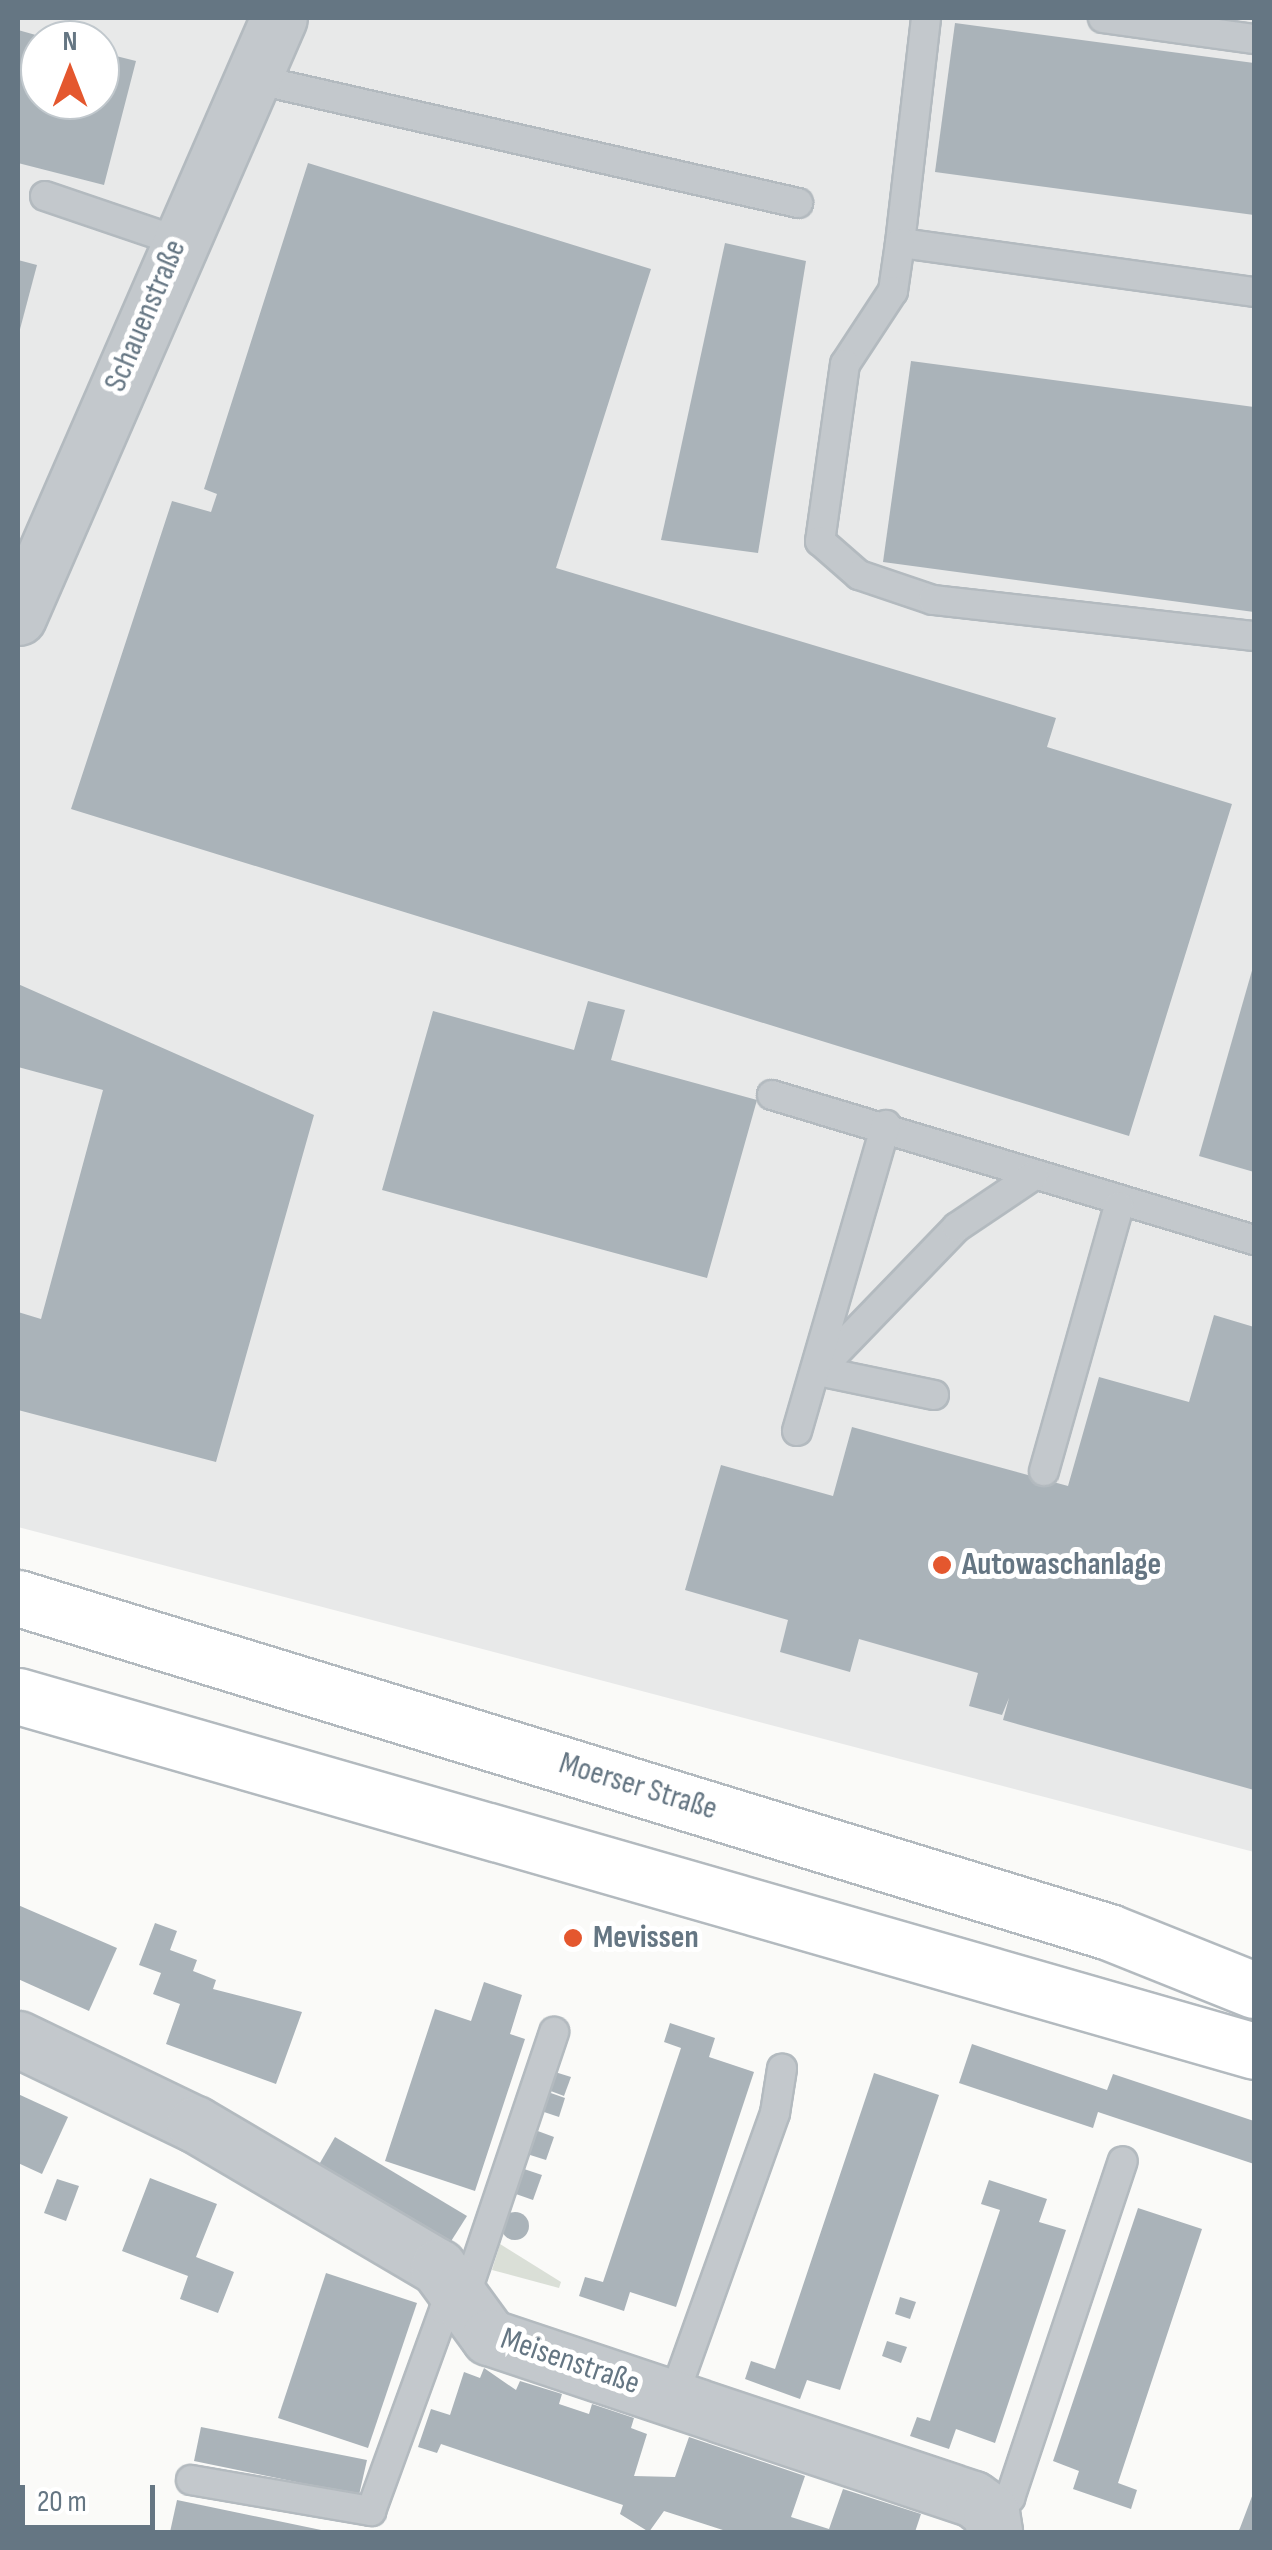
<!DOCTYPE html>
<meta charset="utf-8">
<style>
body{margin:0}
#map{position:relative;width:1272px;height:2550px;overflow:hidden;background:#fafaf8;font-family:"Sofia Sans Condensed",sans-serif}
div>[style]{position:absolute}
.built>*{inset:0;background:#e8e9e9}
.green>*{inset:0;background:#dadfd7}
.building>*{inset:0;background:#aab3b9}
.round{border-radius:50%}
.roads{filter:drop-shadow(2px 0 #b3babf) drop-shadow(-2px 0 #b3babf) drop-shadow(0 2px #b3babf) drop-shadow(0 -2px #b3babf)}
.lane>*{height:28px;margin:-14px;padding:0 14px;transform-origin:14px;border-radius:14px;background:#c3c8cc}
.street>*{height:55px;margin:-27.5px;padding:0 27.5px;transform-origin:27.5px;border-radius:27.5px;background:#c3c8cc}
.secondary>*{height:55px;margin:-27.5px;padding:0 27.5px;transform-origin:27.5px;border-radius:27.5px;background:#fff}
.dots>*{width:28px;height:28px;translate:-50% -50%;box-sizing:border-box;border:5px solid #fff;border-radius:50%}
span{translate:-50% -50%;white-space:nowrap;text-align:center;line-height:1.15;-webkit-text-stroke:10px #fff;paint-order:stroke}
.street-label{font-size:32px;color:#657683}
.poi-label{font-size:32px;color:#657683;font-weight:700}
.left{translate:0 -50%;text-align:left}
.frame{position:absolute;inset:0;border:20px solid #657683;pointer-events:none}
.north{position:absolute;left:20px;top:20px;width:100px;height:100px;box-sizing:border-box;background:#fff;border:2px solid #c1c8cd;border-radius:50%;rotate:0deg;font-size:28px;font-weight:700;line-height:40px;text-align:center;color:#657683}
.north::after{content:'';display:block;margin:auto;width:35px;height:45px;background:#e4572e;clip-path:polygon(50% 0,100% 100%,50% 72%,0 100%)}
.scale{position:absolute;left:20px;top:2485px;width:135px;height:45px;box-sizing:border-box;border:5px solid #657683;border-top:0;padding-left:12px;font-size:30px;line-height:35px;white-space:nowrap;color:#657683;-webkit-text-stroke:8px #fff;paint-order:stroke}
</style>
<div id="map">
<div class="built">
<i style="clip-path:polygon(evenodd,18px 18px,1254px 18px,1254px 1852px,18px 1527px,18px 18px,40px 40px,100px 40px,100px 100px,40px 100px,40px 40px)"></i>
</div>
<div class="green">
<i style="clip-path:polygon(500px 2244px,561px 2282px,559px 2288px,492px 2270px)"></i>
</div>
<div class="building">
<i style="clip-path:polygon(955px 23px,1254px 63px,1254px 215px,935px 172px)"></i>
<i style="clip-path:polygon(18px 30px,50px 39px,40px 40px,40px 100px,100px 100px,100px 52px,136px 61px,104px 185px,18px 163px)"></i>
<i style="clip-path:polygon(308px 163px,651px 269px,556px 568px,1056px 718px,1047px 747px,1232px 804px,1129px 1136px,71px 809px,172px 501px,211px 512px,217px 494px,204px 489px)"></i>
<i style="clip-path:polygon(725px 243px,806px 261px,758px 553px,661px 540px)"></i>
<i style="clip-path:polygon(18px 260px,37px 265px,19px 333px,18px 333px)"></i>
<i style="clip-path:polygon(911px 361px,1254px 407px,1254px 612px,883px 562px)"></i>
<i style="clip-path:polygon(1253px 967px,1254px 967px,1254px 1172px,1199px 1156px)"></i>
<i style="clip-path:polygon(18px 984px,314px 1115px,216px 1462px,18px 1410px,18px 1312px,41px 1319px,103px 1090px,18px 1067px)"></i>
<i style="clip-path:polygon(588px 1001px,625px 1010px,611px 1060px,757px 1100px,707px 1278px,382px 1190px,433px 1011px,574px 1050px)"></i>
<i style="clip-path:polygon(1214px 1315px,1254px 1327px,1254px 1790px,1003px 1720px,1009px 1698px,1002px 1715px,969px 1706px,978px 1673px,859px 1639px,850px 1672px,780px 1652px,788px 1620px,685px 1590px,721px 1465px,833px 1496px,852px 1427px,1068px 1486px,1099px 1377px,1189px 1402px)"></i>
<i style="clip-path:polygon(18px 1905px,117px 1948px,89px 2011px,18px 1979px)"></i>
<i style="clip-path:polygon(155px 1923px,177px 1931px,170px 1950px,197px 1960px,193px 1971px,216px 1980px,213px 1989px,302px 2012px,276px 2084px,166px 2044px,180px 2004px,153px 1994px,161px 1973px,139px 1965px)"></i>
<i style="clip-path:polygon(484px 1982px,522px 1995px,510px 2034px,525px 2039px,475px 2191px,385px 2161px,435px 2009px,471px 2021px)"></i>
<i style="clip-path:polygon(670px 2023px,715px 2038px,709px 2057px,754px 2072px,676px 2307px,630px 2292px,624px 2311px,579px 2296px,585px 2277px,603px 2282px,681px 2048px,664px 2042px)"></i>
<i style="clip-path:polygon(972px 2044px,1107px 2090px,1113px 2074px,1254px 2121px,1254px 2164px,1098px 2112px,1093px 2128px,959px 2083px)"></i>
<i style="clip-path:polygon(555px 2072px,571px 2077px,564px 2096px,548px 2090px)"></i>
<i style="clip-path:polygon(874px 2073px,939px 2095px,840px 2390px,807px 2380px,800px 2399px,745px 2379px,751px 2361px,775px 2369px)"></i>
<i style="clip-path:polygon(548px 2092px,565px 2098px,559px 2117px,541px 2111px)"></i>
<i style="clip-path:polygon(18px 2094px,68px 2117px,42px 2174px,18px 2163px)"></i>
<i style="clip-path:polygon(535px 2130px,554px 2137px,546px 2160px,527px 2154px)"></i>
<i style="clip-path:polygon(335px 2137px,467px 2216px,448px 2246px,317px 2168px)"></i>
<i style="clip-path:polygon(521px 2168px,542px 2175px,533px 2200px,513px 2193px)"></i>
<i style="clip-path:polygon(150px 2178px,217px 2204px,196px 2257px,234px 2272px,218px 2313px,180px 2299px,188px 2276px,122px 2251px)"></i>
<i style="clip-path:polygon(57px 2179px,79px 2186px,66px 2221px,44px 2213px)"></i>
<i style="clip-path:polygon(989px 2180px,1047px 2199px,1039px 2222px,1066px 2230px,995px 2443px,956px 2429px,949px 2449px,910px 2436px,917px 2417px,930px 2421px,1000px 2210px,981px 2204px)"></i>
<i style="clip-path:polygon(1138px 2208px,1202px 2229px,1118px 2483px,1137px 2490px,1131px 2509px,1073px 2489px,1079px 2471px,1053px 2461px)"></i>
<i class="round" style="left:501px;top:2212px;width:28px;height:28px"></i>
<i style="clip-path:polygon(326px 2273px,417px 2303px,368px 2448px,278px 2418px)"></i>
<i style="clip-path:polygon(900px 2297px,916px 2302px,910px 2319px,895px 2314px)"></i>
<i style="clip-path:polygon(887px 2341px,907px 2347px,901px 2363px,882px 2356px)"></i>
<i style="clip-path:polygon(484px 2368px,516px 2390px,520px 2381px,562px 2394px,559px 2404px,589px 2414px,592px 2404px,634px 2418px,631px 2428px,647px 2434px,634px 2476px,675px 2477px,689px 2437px,805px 2476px,791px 2517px,829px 2529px,843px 2489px,921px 2514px,915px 2532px,729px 2532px,664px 2511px,649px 2532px,620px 2514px,623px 2505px,441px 2444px,437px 2453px,418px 2447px,431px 2409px,450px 2415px,464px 2372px,480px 2378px)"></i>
<i style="clip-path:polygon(201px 2427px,367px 2460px,359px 2495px,194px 2461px)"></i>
<i style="clip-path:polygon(1254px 2491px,1254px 2532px,1238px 2532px,1240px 2528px)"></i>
<i style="clip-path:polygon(177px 2500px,326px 2531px,325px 2532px,170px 2532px)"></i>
</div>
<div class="roads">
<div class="lane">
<i style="left:1103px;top:18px;width:152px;rotate:7.9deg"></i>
<i style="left:254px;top:79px;width:558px;rotate:12.84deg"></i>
<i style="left:45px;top:196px;width:139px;rotate:18.8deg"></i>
<i style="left:900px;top:243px;width:226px;rotate:-83.4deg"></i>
<i style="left:1254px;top:292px;width:357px;rotate:-172.1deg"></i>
<i style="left:900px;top:243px;width:49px;rotate:98.3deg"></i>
<i style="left:893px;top:291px;width:87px;rotate:123.3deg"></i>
<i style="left:845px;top:364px;width:179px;rotate:98deg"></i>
<i style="left:820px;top:541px;width:52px;rotate:41.1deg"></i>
<i style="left:859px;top:575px;width:78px;rotate:18.7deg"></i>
<i style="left:933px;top:600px;width:323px;rotate:6.4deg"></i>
<i style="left:772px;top:1095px;width:503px;rotate:16.74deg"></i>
<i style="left:934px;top:1395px;width:118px;rotate:-168.3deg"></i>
<i style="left:818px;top:1371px;width:200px;rotate:-46deg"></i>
<i style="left:957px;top:1227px;width:92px;rotate:-33.9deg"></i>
<i style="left:797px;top:1431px;width:319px;rotate:-73.8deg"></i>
<i style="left:1044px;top:1471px;width:275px;rotate:-74.2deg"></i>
<i style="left:673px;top:2398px;width:303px;rotate:-70.3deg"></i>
<i style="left:775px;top:2113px;width:45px;rotate:-81deg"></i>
<i style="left:191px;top:2480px;width:183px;rotate:9.8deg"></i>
<i style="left:371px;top:2511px;width:214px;rotate:-70deg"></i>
<i style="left:444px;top:2310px;width:38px;rotate:-47deg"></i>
<i style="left:470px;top:2282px;width:264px;rotate:-71.4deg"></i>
<i style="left:991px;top:2512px;width:24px;rotate:-36deg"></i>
<i style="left:1010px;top:2498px;width:355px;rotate:-71.5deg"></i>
</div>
<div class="street">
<i style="left:18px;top:617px;width:653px;rotate:-66.46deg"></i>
<i style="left:18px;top:2039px;width:196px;rotate:25.7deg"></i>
<i style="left:195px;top:2124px;width:282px;rotate:30.5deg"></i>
<i style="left:438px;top:2267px;width:87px;rotate:53.9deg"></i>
<i style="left:489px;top:2337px;width:510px;rotate:18.51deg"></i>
<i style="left:973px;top:2499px;width:22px;rotate:36deg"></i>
<i style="left:991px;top:2512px;width:20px;rotate:81deg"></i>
</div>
<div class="secondary">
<i style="left:18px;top:1598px;width:1141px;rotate:17.02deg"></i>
<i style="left:1109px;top:1932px;width:156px;rotate:21.8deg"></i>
<i style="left:18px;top:1696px;width:1286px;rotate:16.02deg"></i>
</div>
</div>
<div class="dots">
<i style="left:942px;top:1565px;background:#e4572e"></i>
<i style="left:573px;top:1938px;background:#e4572e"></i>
</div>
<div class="street-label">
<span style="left:146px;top:316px;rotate:-67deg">Schauenstraße</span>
<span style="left:638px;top:1787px;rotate:17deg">Moerser Straße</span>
<span style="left:570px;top:2362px;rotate:19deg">Meisenstraße</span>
</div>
<div class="poi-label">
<span class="left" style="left:962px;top:1565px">Autowaschanlage</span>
<span class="left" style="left:593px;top:1938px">Mevissen</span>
</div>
<div class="frame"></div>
<div class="north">N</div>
<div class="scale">20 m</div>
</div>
